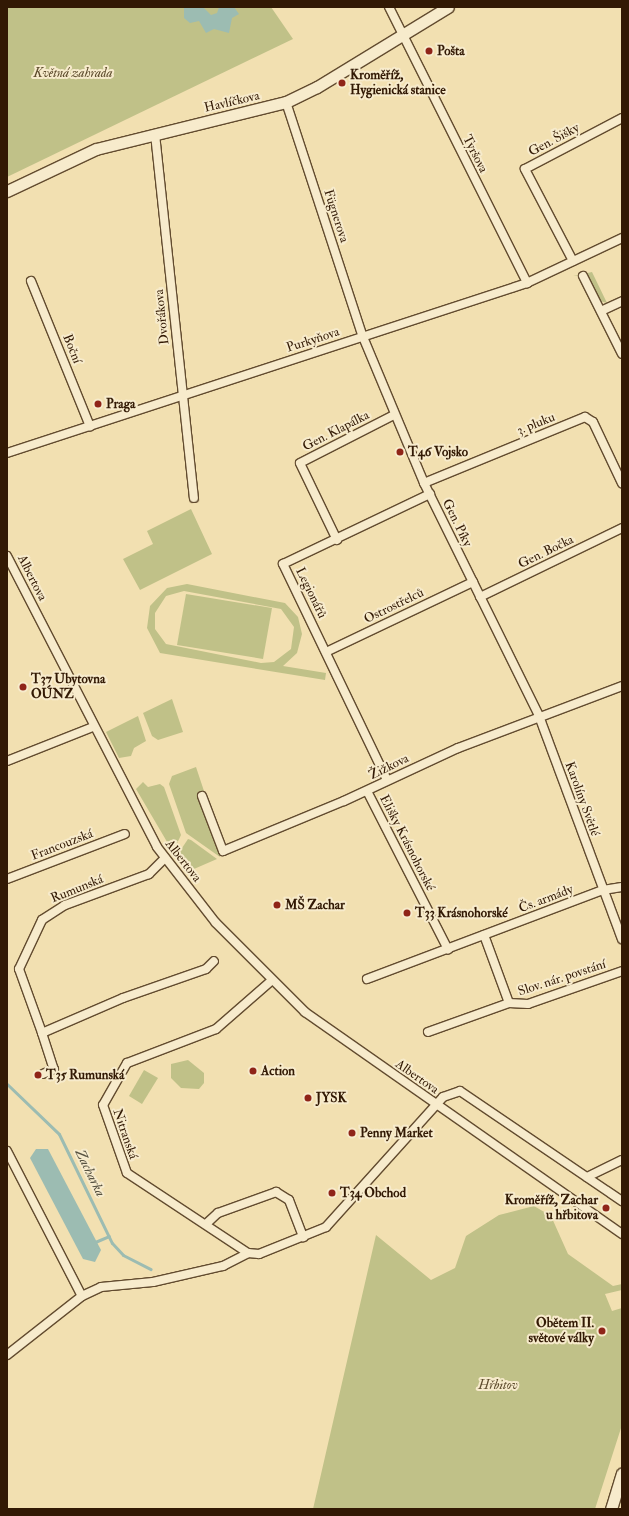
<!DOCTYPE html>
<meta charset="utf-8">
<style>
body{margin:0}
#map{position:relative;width:629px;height:1516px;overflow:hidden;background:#f2e0b1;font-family:"IM FELL Double Pica",serif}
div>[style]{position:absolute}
.green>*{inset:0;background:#c0c188}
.water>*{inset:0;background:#9cbcb2}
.stream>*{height:3px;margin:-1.5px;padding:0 1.5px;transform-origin:1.5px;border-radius:1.5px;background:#9cbcb2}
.roads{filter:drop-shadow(1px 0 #624b2f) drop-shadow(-1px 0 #624b2f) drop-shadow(0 1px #624b2f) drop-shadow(0 -1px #624b2f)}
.street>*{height:8px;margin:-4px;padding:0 4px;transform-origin:4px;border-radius:4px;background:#f7ebcc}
.secondary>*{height:11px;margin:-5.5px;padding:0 5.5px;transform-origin:5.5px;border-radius:5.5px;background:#f7ebcc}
.dots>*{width:11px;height:11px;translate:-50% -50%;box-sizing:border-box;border:2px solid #f7ebcc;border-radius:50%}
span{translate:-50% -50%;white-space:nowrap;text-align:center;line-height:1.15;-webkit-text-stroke:4px #f7ebcc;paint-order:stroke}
.poi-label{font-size:13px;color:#321904;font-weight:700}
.left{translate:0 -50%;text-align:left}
.right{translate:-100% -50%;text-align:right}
.park-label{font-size:13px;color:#5d4b2c;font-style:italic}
.street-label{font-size:13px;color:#321904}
.water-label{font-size:14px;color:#575241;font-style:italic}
.frame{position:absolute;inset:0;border:8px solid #321904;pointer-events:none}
</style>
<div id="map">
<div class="green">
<i style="clip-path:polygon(7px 7px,271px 7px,293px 39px,7px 177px)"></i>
<i style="clip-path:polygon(592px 272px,607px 303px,600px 301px,587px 275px,573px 276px)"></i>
<i style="clip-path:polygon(191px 509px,212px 554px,140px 590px,123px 559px,153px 544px,147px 531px)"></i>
<i style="clip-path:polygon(evenodd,187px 584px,285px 603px,298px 617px,302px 634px,297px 653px,283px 666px,326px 673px,325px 680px,160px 653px,147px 628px,150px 606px,167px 588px,187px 584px,184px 591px,281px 609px,294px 627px,291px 649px,274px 662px,261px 663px,166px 644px,155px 629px,155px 613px,166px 596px,184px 591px)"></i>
<i style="clip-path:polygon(186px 594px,272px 608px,263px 659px,177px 645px)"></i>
<i style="clip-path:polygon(172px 699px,183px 732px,158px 740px,152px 736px,143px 713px)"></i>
<i style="clip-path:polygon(138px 716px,146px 741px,134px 748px,131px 756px,119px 758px,106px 732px)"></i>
<i style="clip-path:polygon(196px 767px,205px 794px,201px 796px,220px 857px,186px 833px,169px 784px,172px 776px)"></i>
<i style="clip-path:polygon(143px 782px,148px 787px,160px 784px,164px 787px,181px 835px,173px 852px,136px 789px)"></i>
<i style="clip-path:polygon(188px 839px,191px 840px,217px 859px,187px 872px,176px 857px)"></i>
<i style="clip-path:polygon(188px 1060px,204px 1073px,204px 1083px,199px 1089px,181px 1088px,171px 1078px,171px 1064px)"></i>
<i style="clip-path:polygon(144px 1070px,158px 1078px,142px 1104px,129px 1096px)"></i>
<i style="clip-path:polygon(534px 1206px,551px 1216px,568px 1254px,613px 1286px,622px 1284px,622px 1290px,605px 1294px,612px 1311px,622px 1308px,622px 1425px,595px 1509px,313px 1509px,376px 1235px,431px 1280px,455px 1268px,466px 1236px,499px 1215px)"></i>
</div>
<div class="water">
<i style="clip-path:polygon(184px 7px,203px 7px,211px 15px,217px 13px,219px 7px,234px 7px,239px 14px,232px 18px,229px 33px,214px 29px,206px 33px,199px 21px,190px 23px,184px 18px)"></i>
<i style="clip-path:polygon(36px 1149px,48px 1149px,101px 1250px,95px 1262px,83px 1259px,30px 1158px)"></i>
</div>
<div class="stream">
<i style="left:7px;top:1084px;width:72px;rotate:43.9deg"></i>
<i style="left:59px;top:1134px;width:121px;rotate:64.1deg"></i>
<i style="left:112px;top:1243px;width:16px;rotate:47deg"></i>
<i style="left:123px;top:1255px;width:31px;rotate:27deg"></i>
<i style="left:95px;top:1242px;width:15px;rotate:-23deg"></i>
</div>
<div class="roads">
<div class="street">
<i style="left:389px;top:7px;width:309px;rotate:63.4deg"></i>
<i style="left:286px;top:102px;width:247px;rotate:71.9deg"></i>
<i style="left:363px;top:337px;width:158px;rotate:67.3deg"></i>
<i style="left:424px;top:483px;width:260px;rotate:63.7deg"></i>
<i style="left:539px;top:716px;width:238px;rotate:69.6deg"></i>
<i style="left:155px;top:134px;width:366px;rotate:83.9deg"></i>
<i style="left:573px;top:261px;width:104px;rotate:-117.6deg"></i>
<i style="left:525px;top:169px;width:110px;rotate:-27.7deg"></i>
<i style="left:583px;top:276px;width:87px;rotate:63.4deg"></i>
<i style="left:31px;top:281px;width:157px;rotate:67.9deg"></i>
<i style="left:601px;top:311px;width:23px;rotate:-25deg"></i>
<i style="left:7px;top:453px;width:547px;rotate:-18.1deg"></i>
<i style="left:527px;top:283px;width:105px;rotate:-25.3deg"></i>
<i style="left:424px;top:483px;width:174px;rotate:-22.3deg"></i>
<i style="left:585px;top:417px;width:9px;rotate:32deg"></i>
<i style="left:593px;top:422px;width:68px;rotate:64.6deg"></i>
<i style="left:337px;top:540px;width:85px;rotate:-115.7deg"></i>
<i style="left:300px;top:463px;width:106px;rotate:-27.1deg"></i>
<i style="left:7px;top:556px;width:327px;rotate:62.7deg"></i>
<i style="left:157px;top:847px;width:96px;rotate:52.2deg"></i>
<i style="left:216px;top:923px;width:126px;rotate:45deg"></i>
<i style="left:305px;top:1012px;width:387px;rotate:35deg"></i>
<i style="left:480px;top:597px;width:158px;rotate:-25.9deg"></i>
<i style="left:326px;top:652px;width:163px;rotate:-25.5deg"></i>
<i style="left:7px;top:761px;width:92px;rotate:-21.6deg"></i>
<i style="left:387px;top:780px;width:240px;rotate:-115.7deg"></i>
<i style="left:283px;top:564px;width:163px;rotate:-25.5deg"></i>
<i style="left:367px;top:791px;width:178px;rotate:62.9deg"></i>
<i style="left:202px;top:796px;width:59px;rotate:69.1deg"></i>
<i style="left:223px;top:851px;width:131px;rotate:-22.5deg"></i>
<i style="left:344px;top:801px;width:126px;rotate:-24.9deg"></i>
<i style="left:458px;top:748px;width:175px;rotate:-20.7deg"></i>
<i style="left:165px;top:858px;width:23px;rotate:135deg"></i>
<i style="left:149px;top:874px;width:90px;rotate:159.7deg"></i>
<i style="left:65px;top:905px;width:27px;rotate:147deg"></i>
<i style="left:42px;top:920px;width:54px;rotate:115.1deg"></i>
<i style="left:19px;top:969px;width:68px;rotate:70.2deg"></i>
<i style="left:42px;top:1033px;width:88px;rotate:-23.4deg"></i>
<i style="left:123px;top:998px;width:88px;rotate:-19.3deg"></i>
<i style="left:206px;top:969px;width:11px;rotate:-45deg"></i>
<i style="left:7px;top:879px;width:126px;rotate:-20.9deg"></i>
<i style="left:484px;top:935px;width:72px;rotate:69.8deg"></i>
<i style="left:367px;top:979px;width:252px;rotate:-20.7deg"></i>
<i style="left:603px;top:890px;width:19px;rotate:-9deg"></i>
<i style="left:271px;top:981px;width:73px;rotate:138.9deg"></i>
<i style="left:216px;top:1029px;width:95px;rotate:159.1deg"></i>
<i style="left:127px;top:1063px;width:48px;rotate:119.7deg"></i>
<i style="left:103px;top:1105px;width:72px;rotate:70.6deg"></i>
<i style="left:127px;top:1173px;width:145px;rotate:33.5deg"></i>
<i style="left:248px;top:1253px;width:11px;rotate:5deg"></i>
<i style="left:259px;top:1254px;width:72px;rotate:-21.9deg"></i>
<i style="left:326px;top:1227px;width:175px;rotate:-48deg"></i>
<i style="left:443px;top:1097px;width:18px;rotate:-19deg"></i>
<i style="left:460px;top:1091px;width:196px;rotate:34.2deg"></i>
<i style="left:428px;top:1032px;width:86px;rotate:-19.7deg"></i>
<i style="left:509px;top:1003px;width:19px;rotate:3deg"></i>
<i style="left:528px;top:1004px;width:100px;rotate:-19.3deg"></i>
<i style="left:42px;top:1033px;width:38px;rotate:72deg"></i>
<i style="left:54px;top:1069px;width:12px;rotate:156deg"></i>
<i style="left:7px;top:1151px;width:163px;rotate:62.7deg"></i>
<i style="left:587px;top:1177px;width:39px;rotate:-26deg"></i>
<i style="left:206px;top:1224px;width:16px;rotate:-43deg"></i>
<i style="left:218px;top:1213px;width:62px;rotate:-19.9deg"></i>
<i style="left:276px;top:1192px;width:15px;rotate:32deg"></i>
<i style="left:289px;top:1200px;width:40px;rotate:69deg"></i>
<i style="left:7px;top:1355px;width:95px;rotate:-38.2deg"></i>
<i style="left:82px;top:1296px;width:21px;rotate:-25deg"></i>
<i style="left:101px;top:1287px;width:52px;rotate:-5.5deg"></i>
<i style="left:153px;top:1282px;width:72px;rotate:-12.9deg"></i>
<i style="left:223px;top:1266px;width:28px;rotate:-27deg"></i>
</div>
<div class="secondary">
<i style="left:7px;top:191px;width:98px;rotate:-25.3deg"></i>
<i style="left:96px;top:149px;width:196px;rotate:-13.9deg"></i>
<i style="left:286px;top:102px;width:34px;rotate:-26deg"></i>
<i style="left:317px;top:87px;width:153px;rotate:-31.4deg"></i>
<i style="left:611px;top:1509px;width:37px;rotate:-73deg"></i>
</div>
</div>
<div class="dots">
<i style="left:429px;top:51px;background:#8f2418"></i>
<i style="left:342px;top:83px;background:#8f2418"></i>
<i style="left:98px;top:404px;background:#8f2418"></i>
<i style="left:400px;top:452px;background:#8f2418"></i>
<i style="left:23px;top:687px;background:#8f2418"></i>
<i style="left:277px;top:905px;background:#8f2418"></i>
<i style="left:407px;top:913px;background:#8f2418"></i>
<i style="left:253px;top:1071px;background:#8f2418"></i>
<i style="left:38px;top:1075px;background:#8f2418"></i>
<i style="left:308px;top:1098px;background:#8f2418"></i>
<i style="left:352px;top:1133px;background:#8f2418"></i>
<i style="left:332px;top:1193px;background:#8f2418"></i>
<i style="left:606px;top:1208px;background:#8f2418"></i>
<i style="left:602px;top:1331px;background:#8f2418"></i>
</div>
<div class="poi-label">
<span class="left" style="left:437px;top:51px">Pošta</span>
<span class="left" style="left:350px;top:83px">Kroměříž,<br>Hygienická stanice</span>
<span class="left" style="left:106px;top:404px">Praga</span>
<span class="left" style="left:408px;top:452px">T46 Vojsko</span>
<span class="left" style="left:31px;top:687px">T37 Ubytovna<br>OÚNZ</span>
<span class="left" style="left:285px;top:905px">MŠ Zachar</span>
<span class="left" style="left:415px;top:913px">T33 Krásnohorské</span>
<span class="left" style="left:261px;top:1071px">Action</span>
<span class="left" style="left:46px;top:1075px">T35 Rumunská</span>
<span class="left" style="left:316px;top:1098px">JYSK</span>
<span class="left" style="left:360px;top:1133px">Penny Market</span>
<span class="left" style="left:340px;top:1193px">T34 Obchod</span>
<span class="right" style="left:598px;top:1208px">Kroměříž, Zachar<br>u hřbitova</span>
<span class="right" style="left:594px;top:1331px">Obětem II.<br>světové války</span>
</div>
<div class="park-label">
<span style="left:73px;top:73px">Květná zahrada</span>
<span style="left:498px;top:1385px">Hřbitov</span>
</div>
<div class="street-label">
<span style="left:232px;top:102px;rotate:-13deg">Havlíčkova</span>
<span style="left:554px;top:140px;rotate:-28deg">Gen. Šišky</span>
<span style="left:475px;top:154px;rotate:63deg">Tyršova</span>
<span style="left:336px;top:216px;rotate:72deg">Fügnerova</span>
<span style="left:162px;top:317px;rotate:-96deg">Dvořákova</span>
<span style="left:313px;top:340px;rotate:-18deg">Purkyňova</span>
<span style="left:72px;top:349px;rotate:68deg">Boční</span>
<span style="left:536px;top:424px;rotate:-22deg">3. pluku</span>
<span style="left:336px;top:431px;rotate:-27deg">Gen. Klapálka</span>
<span style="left:457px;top:523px;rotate:64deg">Gen. Píky</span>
<span style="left:546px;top:552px;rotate:-26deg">Gen. Bočka</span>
<span style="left:32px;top:578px;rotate:63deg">Albertova</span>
<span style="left:311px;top:593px;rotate:64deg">Legionářů</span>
<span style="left:394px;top:606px;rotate:-26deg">Ostrostřelců</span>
<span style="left:389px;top:767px;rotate:-26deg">Žižkova</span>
<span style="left:582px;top:799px;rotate:70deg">Karolíny Světlé</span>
<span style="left:407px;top:843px;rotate:63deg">Elišky Krásnohorské</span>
<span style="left:62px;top:845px;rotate:-21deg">Francouzská</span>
<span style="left:183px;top:861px;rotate:52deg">Albertova</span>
<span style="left:77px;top:889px;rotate:-22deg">Rumunská</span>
<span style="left:546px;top:899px;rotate:-21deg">Čs. armády</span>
<span style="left:562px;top:978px;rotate:-18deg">Slov. nár. povstání</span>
<span style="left:417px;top:1077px;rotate:35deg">Albertova</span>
<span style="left:125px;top:1134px;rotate:71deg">Nitranská</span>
</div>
<div class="water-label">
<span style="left:90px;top:1173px;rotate:64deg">Zacharka</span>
</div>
<div class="frame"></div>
</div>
